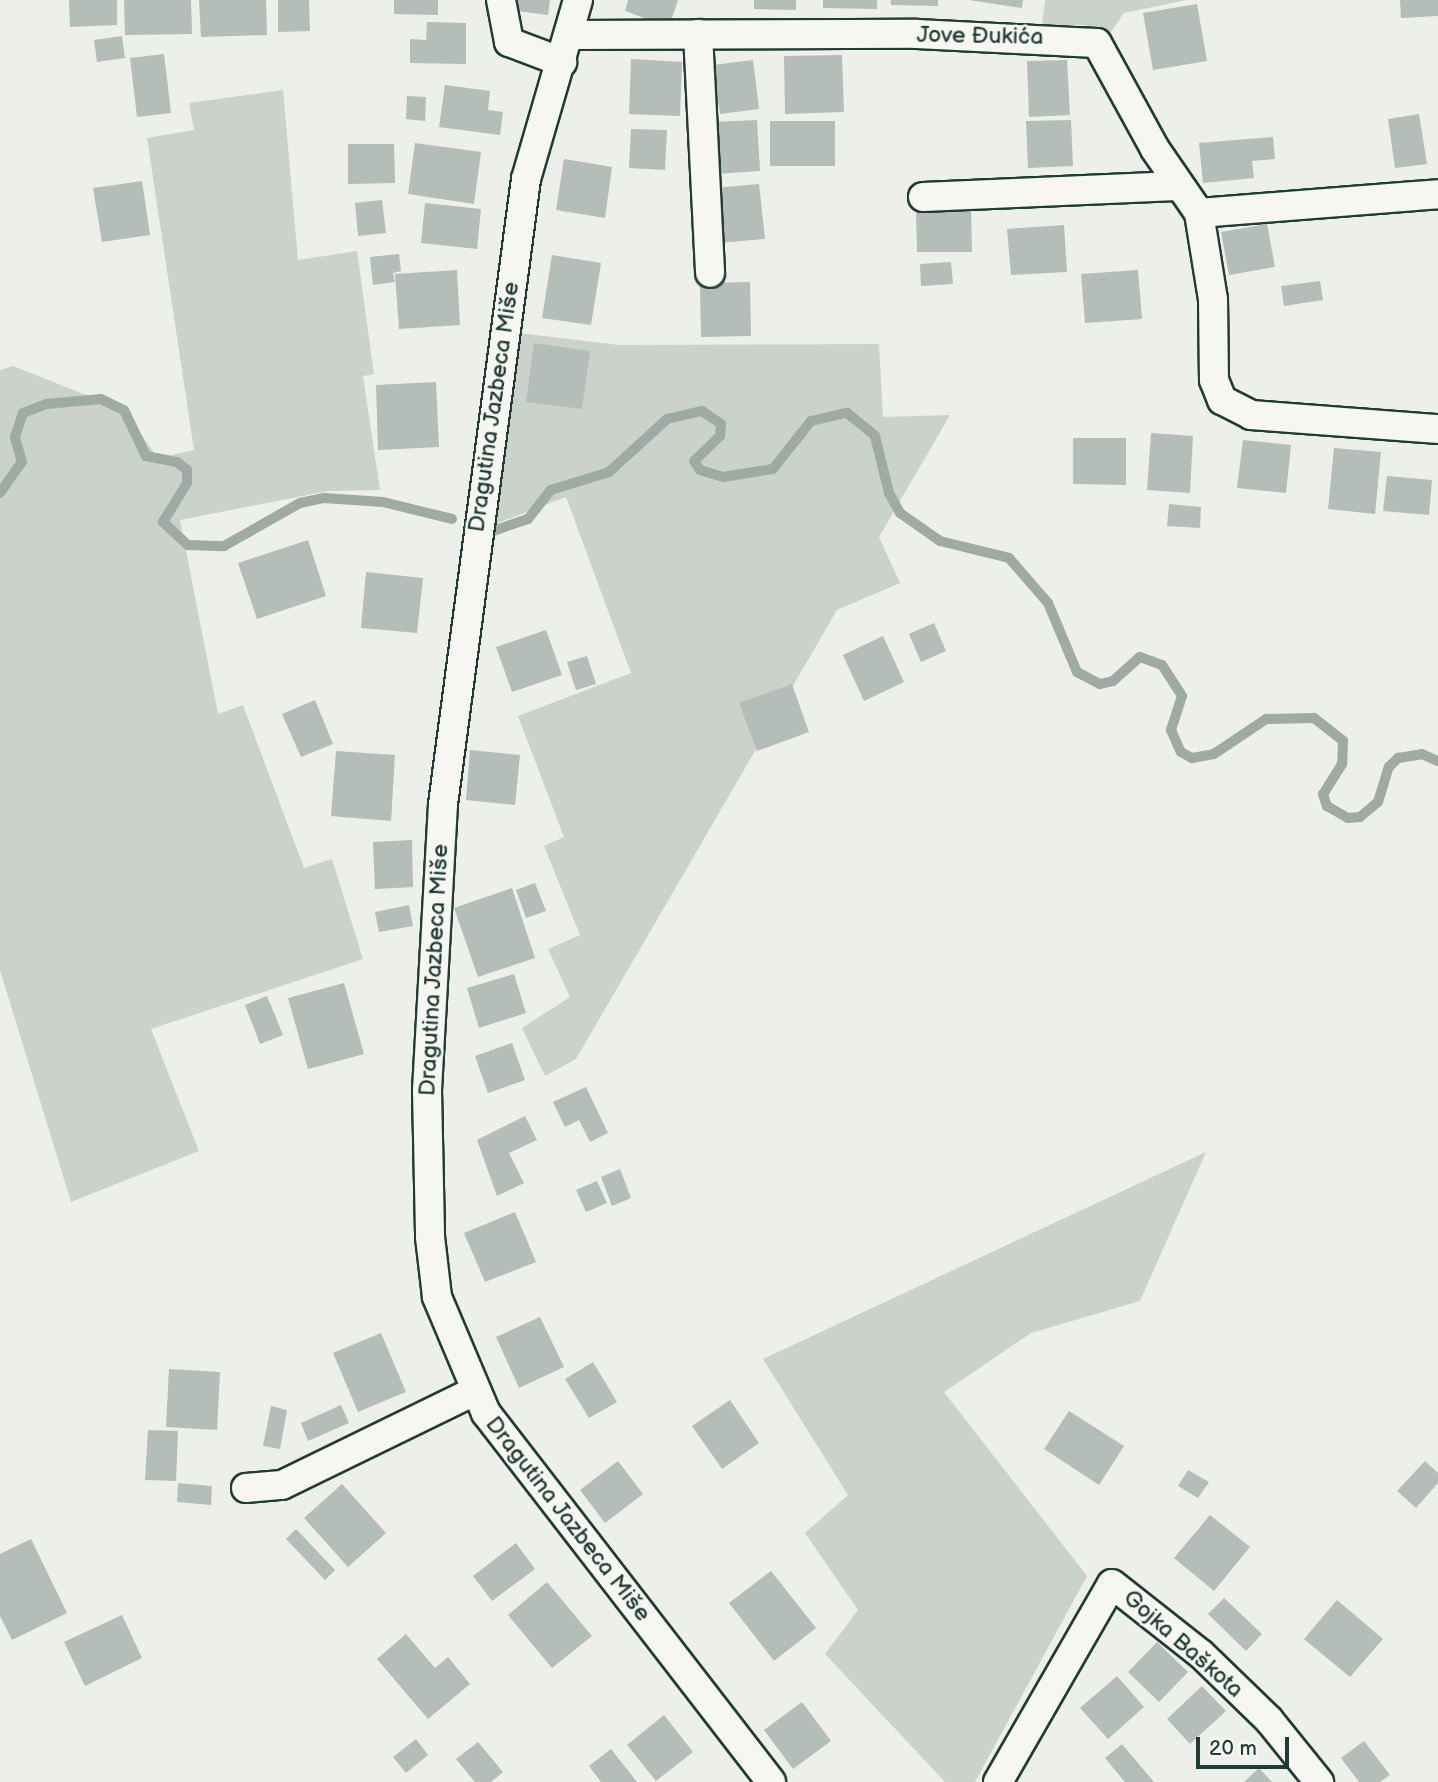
<!DOCTYPE html>
<meta charset="utf-8">
<style>
body{margin:0}
#map{position:relative;width:1438px;height:1782px;overflow:hidden;background:#edefea;font-family:"Balsamiq Sans",sans-serif}
div>[style]{position:absolute}
.green>*{inset:0;background:#cbd2cc}
.stream>*{height:10px;margin:-5px;padding:0 5px;transform-origin:5px;border-radius:5px;background:#9faaa4}
.building>*{inset:0;background:#b4bdb8}
.roads{filter:drop-shadow(2px 0 #1f3d34) drop-shadow(-2px 0 #1f3d34) drop-shadow(0 2px #1f3d34) drop-shadow(0 -2px #1f3d34)}
.street>*{height:28px;margin:-14px;padding:0 14px;transform-origin:14px;border-radius:14px;background:#f6f6f2}
span{translate:-50% -50%;white-space:nowrap;text-align:center;line-height:1.15;-webkit-text-stroke:5px #f6f6f2;paint-order:stroke}
.street-label{font-size:23px;color:#1f3d34}
.scale{position:absolute;left:1196px;top:1737px;width:93px;height:32px;box-sizing:border-box;border:4px solid #1f3d34;border-top:0;padding-left:9px;font-size:21px;line-height:24px;white-space:nowrap;color:#1f3d34;-webkit-text-stroke:5px #f6f6f2;paint-order:stroke}
</style>
<div id="map">
<div class="green">
<i style="clip-path:polygon(1045px 0,1187px 0,1124px 13px,1108px 36px,1085px 25px,1042px 26px)"></i>
<i style="clip-path:polygon(283px 90px,298px 260px,357px 251px,374px 374px,363px 376px,380px 490px,328px 491px,180px 520px,218px 714px,243px 705px,304px 868px,332px 859px,363px 959px,151px 1029px,199px 1151px,71px 1202px,0 970px,0 370px,13px 366px,124px 410px,158px 458px,194px 450px,147px 138px,194px 130px,189px 103px)"></i>
<i style="clip-path:polygon(519px 333px,619px 345px,879px 344px,883px 417px,950px 415px,879px 537px,900px 583px,837px 610px,576px 1059px,545px 1076px,522px 1028px,570px 997px,548px 949px,580px 935px,544px 846px,564px 837px,518px 716px,631px 673px,566px 497px,490px 526px)"></i>
<i style="clip-path:polygon(1206px 1152px,1140px 1301px,1031px 1333px,944px 1392px,1087px 1576px,975px 1782px,945px 1782px,825px 1654px,858px 1610px,805px 1533px,848px 1495px,763px 1359px)"></i>
</div>
<div class="stream">
<i style="left:0;top:493px;width:38px;rotate:-55deg"></i>
<i style="left:22px;top:462px;width:26px;rotate:-106deg"></i>
<i style="left:15px;top:437px;width:25px;rotate:-72deg"></i>
<i style="left:23px;top:413px;width:26px;rotate:-21deg"></i>
<i style="left:47px;top:404px;width:54px;rotate:-5.3deg"></i>
<i style="left:101px;top:399px;width:25px;rotate:26deg"></i>
<i style="left:124px;top:410px;width:51px;rotate:64.4deg"></i>
<i style="left:146px;top:456px;width:32px;rotate:11deg"></i>
<i style="left:177px;top:462px;width:13px;rotate:39deg"></i>
<i style="left:187px;top:470px;width:13px;rotate:90deg"></i>
<i style="left:187px;top:483px;width:46px;rotate:121.6deg"></i>
<i style="left:163px;top:522px;width:34px;rotate:43deg"></i>
<i style="left:188px;top:545px;width:36px;rotate:2deg"></i>
<i style="left:224px;top:546px;width:87px;rotate:-29.5deg"></i>
<i style="left:300px;top:503px;width:25px;rotate:-12deg"></i>
<i style="left:324px;top:498px;width:59px;rotate:3.9deg"></i>
<i style="left:383px;top:502px;width:71px;rotate:13.8deg"></i>
<i style="left:493px;top:531px;width:37px;rotate:-19deg"></i>
<i style="left:528px;top:519px;width:37px;rotate:-52deg"></i>
<i style="left:551px;top:490px;width:61px;rotate:-17.2deg"></i>
<i style="left:609px;top:472px;width:79px;rotate:-42.4deg"></i>
<i style="left:667px;top:419px;width:36px;rotate:-13deg"></i>
<i style="left:702px;top:411px;width:23px;rotate:34deg"></i>
<i style="left:721px;top:424px;width:12px;rotate:95deg"></i>
<i style="left:720px;top:436px;width:36px;rotate:136deg"></i>
<i style="left:694px;top:461px;width:11px;rotate:56deg"></i>
<i style="left:700px;top:470px;width:24px;rotate:17deg"></i>
<i style="left:723px;top:477px;width:51px;rotate:-9.1deg"></i>
<i style="left:773px;top:469px;width:61px;rotate:-51.6deg"></i>
<i style="left:811px;top:421px;width:37px;rotate:-13deg"></i>
<i style="left:847px;top:413px;width:36px;rotate:39deg"></i>
<i style="left:875px;top:436px;width:59px;rotate:76.2deg"></i>
<i style="left:889px;top:493px;width:23px;rotate:61deg"></i>
<i style="left:900px;top:513px;width:49px;rotate:35deg"></i>
<i style="left:940px;top:541px;width:71px;rotate:13.8deg"></i>
<i style="left:1009px;top:558px;width:60px;rotate:49.1deg"></i>
<i style="left:1048px;top:603px;width:75px;rotate:67.2deg"></i>
<i style="left:1077px;top:672px;width:26px;rotate:28deg"></i>
<i style="left:1100px;top:684px;width:13px;rotate:-13deg"></i>
<i style="left:1113px;top:681px;width:36px;rotate:-42deg"></i>
<i style="left:1140px;top:657px;width:23px;rotate:20deg"></i>
<i style="left:1162px;top:665px;width:37px;rotate:57deg"></i>
<i style="left:1182px;top:696px;width:36px;rotate:108deg"></i>
<i style="left:1171px;top:730px;width:24px;rotate:66deg"></i>
<i style="left:1181px;top:752px;width:13px;rotate:29deg"></i>
<i style="left:1192px;top:758px;width:22px;rotate:-10deg"></i>
<i style="left:1214px;top:754px;width:63px;rotate:-33.9deg"></i>
<i style="left:1266px;top:719px;width:48px;rotate:-1.2deg"></i>
<i style="left:1314px;top:718px;width:37px;rotate:38deg"></i>
<i style="left:1343px;top:741px;width:23px;rotate:92deg"></i>
<i style="left:1342px;top:764px;width:36px;rotate:122deg"></i>
<i style="left:1323px;top:794px;width:13px;rotate:72deg"></i>
<i style="left:1327px;top:806px;width:24px;rotate:30deg"></i>
<i style="left:1348px;top:818px;width:12px;rotate:-5deg"></i>
<i style="left:1360px;top:817px;width:23px;rotate:-40deg"></i>
<i style="left:1378px;top:802px;width:37px;rotate:-73deg"></i>
<i style="left:1389px;top:767px;width:13px;rotate:-45deg"></i>
<i style="left:1398px;top:758px;width:24px;rotate:-9deg"></i>
<i style="left:1422px;top:754px;width:17px;rotate:24deg"></i>
</div>
<div class="building">
<i style="clip-path:polygon(69px 0,117px 0,117px 25px,70px 27px)"></i>
<i style="clip-path:polygon(124px 0,191px 0,192px 34px,125px 35px)"></i>
<i style="clip-path:polygon(199px 0,266px 0,267px 35px,201px 37px)"></i>
<i style="clip-path:polygon(278px 0,309px 0,310px 31px,278px 32px)"></i>
<i style="clip-path:polygon(394px 0,438px 0,438px 15px,394px 14px)"></i>
<i style="clip-path:polygon(511px 0,550px 0,548px 15px,510px 10px)"></i>
<i style="clip-path:polygon(628px 0,678px 0,669px 27px,625px 11px)"></i>
<i style="clip-path:polygon(754px 0,796px 0,796px 10px,754px 9px)"></i>
<i style="clip-path:polygon(823px 0,877px 0,877px 9px,823px 8px)"></i>
<i style="clip-path:polygon(891px 0,938px 0,938px 6px,891px 5px)"></i>
<i style="clip-path:polygon(969px 0,1023px 0,1022px 8px)"></i>
<i style="clip-path:polygon(1400px 0,1438px 0,1438px 16px,1401px 18px)"></i>
<i style="clip-path:polygon(1197px 4px,1207px 61px,1153px 70px,1143px 13px)"></i>
<i style="clip-path:polygon(427px 22px,466px 23px,466px 64px,410px 63px,410px 39px,426px 40px)"></i>
<i style="clip-path:polygon(122px 36px,125px 58px,97px 62px,94px 40px)"></i>
<i style="clip-path:polygon(164px 54px,171px 113px,137px 117px,130px 58px)"></i>
<i style="clip-path:polygon(842px 55px,844px 112px,785px 114px,784px 56px)"></i>
<i style="clip-path:polygon(631px 59px,682px 62px,680px 116px,629px 114px)"></i>
<i style="clip-path:polygon(753px 60px,759px 109px,720px 114px,713px 65px)"></i>
<i style="clip-path:polygon(1067px 60px,1070px 115px,1029px 117px,1027px 61px)"></i>
<i style="clip-path:polygon(445px 85px,490px 91px,488px 110px,503px 112px,500px 135px,439px 127px)"></i>
<i style="clip-path:polygon(407px 96px,426px 97px,425px 121px,406px 119px)"></i>
<i style="clip-path:polygon(1419px 114px,1427px 164px,1395px 168px,1388px 119px)"></i>
<i style="clip-path:polygon(757px 120px,760px 171px,715px 174px,712px 122px)"></i>
<i style="clip-path:polygon(1071px 120px,1073px 166px,1028px 168px,1026px 121px)"></i>
<i style="clip-path:polygon(770px 121px,835px 121px,835px 166px,770px 166px)"></i>
<i style="clip-path:polygon(631px 129px,667px 130px,665px 170px,629px 168px)"></i>
<i style="clip-path:polygon(1273px 137px,1275px 159px,1252px 161px,1254px 178px,1203px 183px,1199px 143px)"></i>
<i style="clip-path:polygon(415px 143px,481px 152px,474px 204px,408px 194px)"></i>
<i style="clip-path:polygon(348px 144px,394px 144px,395px 183px,348px 184px)"></i>
<i style="clip-path:polygon(564px 159px,612px 167px,605px 218px,556px 210px)"></i>
<i style="clip-path:polygon(142px 181px,150px 235px,102px 242px,93px 188px)"></i>
<i style="clip-path:polygon(759px 184px,765px 239px,719px 243px,714px 188px)"></i>
<i style="clip-path:polygon(382px 200px,386px 233px,358px 236px,355px 203px)"></i>
<i style="clip-path:polygon(425px 203px,481px 209px,477px 249px,421px 243px)"></i>
<i style="clip-path:polygon(916px 209px,971px 209px,972px 252px,917px 252px)"></i>
<i style="clip-path:polygon(1267px 224px,1275px 267px,1229px 275px,1221px 232px)"></i>
<i style="clip-path:polygon(1064px 225px,1067px 272px,1011px 275px,1007px 229px)"></i>
<i style="clip-path:polygon(399px 254px,401px 271px,393px 273px,395px 282px,373px 285px,370px 257px)"></i>
<i style="clip-path:polygon(552px 255px,601px 263px,591px 325px,542px 318px)"></i>
<i style="clip-path:polygon(951px 262px,953px 284px,921px 286px,920px 264px)"></i>
<i style="clip-path:polygon(457px 270px,460px 325px,399px 329px,395px 274px)"></i>
<i style="clip-path:polygon(1138px 270px,1142px 319px,1085px 323px,1081px 274px)"></i>
<i style="clip-path:polygon(1320px 281px,1323px 300px,1284px 306px,1281px 286px)"></i>
<i style="clip-path:polygon(750px 282px,751px 336px,701px 337px,700px 283px)"></i>
<i style="clip-path:polygon(534px 343px,590px 351px,582px 409px,526px 402px)"></i>
<i style="clip-path:polygon(436px 382px,439px 447px,378px 450px,376px 385px)"></i>
<i style="clip-path:polygon(1151px 433px,1193px 436px,1190px 493px,1147px 490px)"></i>
<i style="clip-path:polygon(1073px 438px,1126px 438px,1126px 485px,1073px 484px)"></i>
<i style="clip-path:polygon(1243px 440px,1291px 445px,1286px 493px,1237px 488px)"></i>
<i style="clip-path:polygon(1334px 448px,1381px 452px,1375px 514px,1328px 509px)"></i>
<i style="clip-path:polygon(1387px 476px,1432px 480px,1429px 515px,1383px 511px)"></i>
<i style="clip-path:polygon(1169px 504px,1201px 507px,1200px 528px,1167px 526px)"></i>
<i style="clip-path:polygon(308px 540px,326px 596px,257px 619px,238px 563px)"></i>
<i style="clip-path:polygon(366px 572px,423px 578px,417px 633px,361px 628px)"></i>
<i style="clip-path:polygon(934px 623px,946px 651px,921px 662px,909px 634px)"></i>
<i style="clip-path:polygon(546px 630px,562px 675px,512px 692px,496px 647px)"></i>
<i style="clip-path:polygon(883px 636px,904px 682px,864px 701px,843px 655px)"></i>
<i style="clip-path:polygon(587px 656px,596px 684px,576px 690px,567px 662px)"></i>
<i style="clip-path:polygon(792px 684px,809px 732px,757px 751px,739px 703px)"></i>
<i style="clip-path:polygon(315px 700px,333px 744px,301px 757px,282px 714px)"></i>
<i style="clip-path:polygon(470px 750px,520px 755px,515px 805px,466px 800px)"></i>
<i style="clip-path:polygon(336px 751px,395px 755px,391px 821px,331px 816px)"></i>
<i style="clip-path:polygon(412px 840px,413px 887px,375px 889px,373px 842px)"></i>
<i style="clip-path:polygon(535px 883px,546px 911px,526px 918px,516px 890px)"></i>
<i style="clip-path:polygon(512px 888px,535px 958px,478px 977px,454px 908px)"></i>
<i style="clip-path:polygon(409px 905px,413px 926px,379px 932px,375px 912px)"></i>
<i style="clip-path:polygon(514px 974px,526px 1013px,479px 1028px,467px 988px)"></i>
<i style="clip-path:polygon(344px 983px,364px 1054px,308px 1069px,288px 998px)"></i>
<i style="clip-path:polygon(267px 996px,283px 1035px,260px 1044px,245px 1005px)"></i>
<i style="clip-path:polygon(512px 1043px,525px 1080px,488px 1093px,475px 1056px)"></i>
<i style="clip-path:polygon(586px 1087px,608px 1133px,590px 1142px,579px 1120px,565px 1127px,553px 1102px)"></i>
<i style="clip-path:polygon(525px 1116px,537px 1140px,509px 1153px,524px 1183px,497px 1196px,477px 1140px)"></i>
<i style="clip-path:polygon(620px 1169px,631px 1198px,612px 1206px,601px 1177px)"></i>
<i style="clip-path:polygon(597px 1181px,607px 1203px,586px 1212px,576px 1190px)"></i>
<i style="clip-path:polygon(515px 1212px,536px 1262px,485px 1282px,464px 1233px)"></i>
<i style="clip-path:polygon(540px 1317px,564px 1367px,519px 1388px,496px 1337px)"></i>
<i style="clip-path:polygon(381px 1333px,406px 1392px,358px 1412px,333px 1353px)"></i>
<i style="clip-path:polygon(593px 1362px,617px 1402px,589px 1418px,565px 1379px)"></i>
<i style="clip-path:polygon(169px 1369px,220px 1372px,217px 1430px,166px 1427px)"></i>
<i style="clip-path:polygon(730px 1400px,759px 1443px,722px 1469px,692px 1426px)"></i>
<i style="clip-path:polygon(341px 1405px,349px 1423px,308px 1441px,301px 1423px)"></i>
<i style="clip-path:polygon(271px 1406px,287px 1410px,280px 1449px,263px 1446px)"></i>
<i style="clip-path:polygon(1069px 1411px,1124px 1446px,1099px 1485px,1044px 1449px)"></i>
<i style="clip-path:polygon(148px 1430px,178px 1431px,176px 1481px,145px 1480px)"></i>
<i style="clip-path:polygon(618px 1461px,643px 1494px,605px 1523px,580px 1490px)"></i>
<i style="clip-path:polygon(1425px 1461px,1438px 1473px,1438px 1483px,1416px 1508px,1397px 1491px)"></i>
<i style="clip-path:polygon(1188px 1470px,1209px 1482px,1198px 1498px,1178px 1486px)"></i>
<i style="clip-path:polygon(178px 1483px,212px 1486px,211px 1505px,177px 1502px)"></i>
<i style="clip-path:polygon(342px 1484px,386px 1533px,348px 1567px,304px 1518px)"></i>
<i style="clip-path:polygon(1210px 1515px,1250px 1547px,1214px 1591px,1174px 1558px)"></i>
<i style="clip-path:polygon(296px 1529px,335px 1570px,325px 1580px,286px 1539px)"></i>
<i style="clip-path:polygon(31px 1539px,67px 1613px,12px 1640px,0 1616px,0 1554px)"></i>
<i style="clip-path:polygon(516px 1543px,535px 1569px,492px 1601px,473px 1576px)"></i>
<i style="clip-path:polygon(771px 1571px,816px 1628px,774px 1661px,729px 1603px)"></i>
<i style="clip-path:polygon(547px 1582px,592px 1636px,552px 1668px,508px 1615px)"></i>
<i style="clip-path:polygon(1224px 1598px,1262px 1634px,1246px 1651px,1208px 1614px)"></i>
<i style="clip-path:polygon(1337px 1600px,1383px 1639px,1350px 1677px,1304px 1639px)"></i>
<i style="clip-path:polygon(122px 1615px,142px 1658px,85px 1686px,64px 1642px)"></i>
<i style="clip-path:polygon(406px 1634px,435px 1668px,448px 1657px,470px 1684px,428px 1719px,377px 1659px)"></i>
<i style="clip-path:polygon(1157px 1642px,1188px 1672px,1159px 1702px,1128px 1672px)"></i>
<i style="clip-path:polygon(1117px 1676px,1144px 1707px,1108px 1739px,1080px 1708px)"></i>
<i style="clip-path:polygon(1202px 1686px,1226px 1711px,1190px 1744px,1167px 1719px)"></i>
<i style="clip-path:polygon(802px 1702px,831px 1741px,793px 1769px,764px 1730px)"></i>
<i style="clip-path:polygon(664px 1715px,693px 1752px,656px 1781px,627px 1745px)"></i>
<i style="clip-path:polygon(416px 1739px,428px 1755px,406px 1773px,393px 1757px)"></i>
<i style="clip-path:polygon(1364px 1741px,1390px 1775px,1380px 1782px,1359px 1782px,1341px 1758px)"></i>
<i style="clip-path:polygon(478px 1742px,503px 1772px,491px 1782px,475px 1782px,456px 1759px)"></i>
<i style="clip-path:polygon(1122px 1744px,1154px 1782px,1125px 1782px,1105px 1758px)"></i>
<i style="clip-path:polygon(611px 1749px,637px 1782px,601px 1782px,589px 1766px)"></i>
<i style="clip-path:polygon(1259px 1768px,1272px 1782px,1244px 1782px)"></i>
</div>
<div class="roads">
<div class="street">
<i style="left:501px;top:0;width:43px;rotate:79.2deg"></i>
<i style="left:509px;top:42px;width:57px;rotate:20.7deg"></i>
<i style="left:578px;top:0;width:186px;rotate:106.2deg"></i>
<i style="left:526px;top:179px;width:630px;rotate:97.56deg"></i>
<i style="left:443px;top:804px;width:286px;rotate:93.2deg"></i>
<i style="left:427px;top:1090px;width:147px;rotate:88.8deg"></i>
<i style="left:430px;top:1237px;width:60px;rotate:83.3deg"></i>
<i style="left:437px;top:1297px;width:126px;rotate:67.1deg"></i>
<i style="left:486px;top:1413px;width:466px;rotate:52.3deg"></i>
<i style="left:698px;top:34px;width:239px;rotate:87.1deg"></i>
<i style="left:569px;top:35px;width:348px;rotate:-0.2deg"></i>
<i style="left:917px;top:34px;width:180px;rotate:2.9deg"></i>
<i style="left:1097px;top:43px;width:121px;rotate:61.3deg"></i>
<i style="left:1155px;top:149px;width:78px;rotate:55.5deg"></i>
<i style="left:1199px;top:213px;width:87px;rotate:80.8deg"></i>
<i style="left:1213px;top:299px;width:81px;rotate:89.3deg"></i>
<i style="left:1214px;top:380px;width:22px;rotate:68deg"></i>
<i style="left:1222px;top:400px;width:33px;rotate:27deg"></i>
<i style="left:1251px;top:415px;width:188px;rotate:4.3deg"></i>
<i style="left:923px;top:197px;width:254px;rotate:-2.5deg"></i>
<i style="left:1199px;top:213px;width:240px;rotate:-4.5deg"></i>
<i style="left:246px;top:1488px;width:36px;rotate:-5deg"></i>
<i style="left:282px;top:1485px;width:215px;rotate:-26deg"></i>
<i style="left:998px;top:1782px;width:228px;rotate:-60.1deg"></i>
<i style="left:1112px;top:1584px;width:113px;rotate:38.2deg"></i>
<i style="left:1201px;top:1654px;width:95px;rotate:44.1deg"></i>
<i style="left:1269px;top:1720px;width:80px;rotate:51.1deg"></i>
</div>
</div>
<div class="street-label">
<span style="left:980px;top:36px;rotate:1deg">Jove Đukića</span>
<span style="left:494px;top:407px;rotate:-82deg">Dragutina Jazbeca Miše</span>
<span style="left:434px;top:970px;rotate:-87deg">Dragutina Jazbeca Miše</span>
<span style="left:568px;top:1519px;rotate:52deg">Dragutina Jazbeca Miše</span>
<span style="left:1183px;top:1644px;rotate:41deg">Gojka Baškota</span>
</div>
<div class="scale">20 m</div>
</div>
